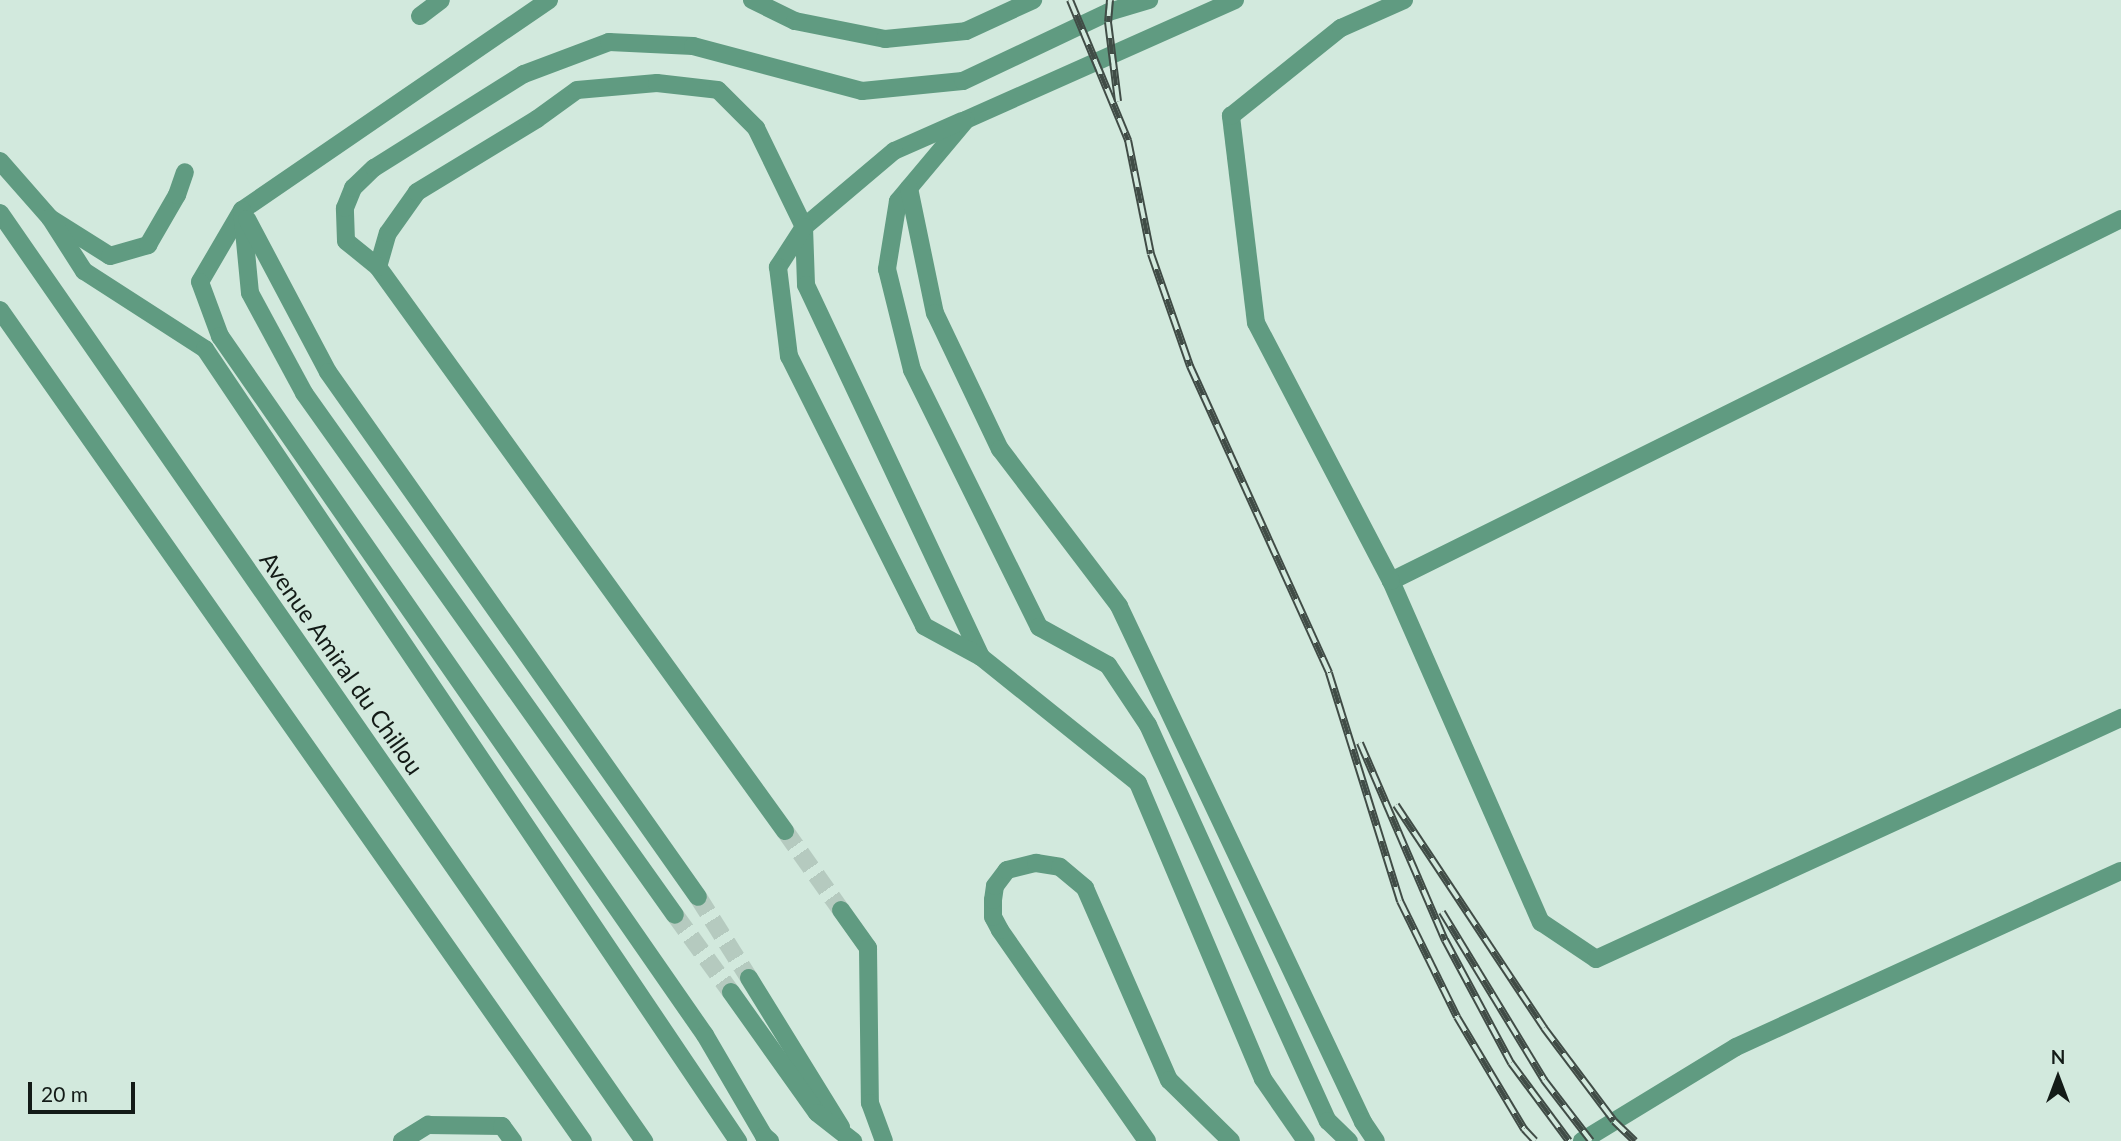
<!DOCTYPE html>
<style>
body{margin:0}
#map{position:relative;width:2121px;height:1141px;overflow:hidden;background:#d2e9dd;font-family:Lato,sans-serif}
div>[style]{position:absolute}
.minor-tunnel>*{height:18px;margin-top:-9px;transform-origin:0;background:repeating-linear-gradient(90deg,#b5cabf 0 18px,transparent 0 27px)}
.minor>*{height:18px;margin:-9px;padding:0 9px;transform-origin:9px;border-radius:9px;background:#609b81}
.rail>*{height:8px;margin-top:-4px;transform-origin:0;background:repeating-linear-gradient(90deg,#d2e9dd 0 16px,#404c46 0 32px);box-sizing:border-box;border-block:2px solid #404c46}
span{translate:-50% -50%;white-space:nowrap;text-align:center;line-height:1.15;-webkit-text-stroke:7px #d2e9dd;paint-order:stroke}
.street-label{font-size:24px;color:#131b17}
.north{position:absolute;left:2023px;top:1043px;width:70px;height:70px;-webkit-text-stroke:5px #d2e9dd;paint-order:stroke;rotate:0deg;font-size:19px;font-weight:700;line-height:28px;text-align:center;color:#131b17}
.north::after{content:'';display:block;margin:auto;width:24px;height:32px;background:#131b17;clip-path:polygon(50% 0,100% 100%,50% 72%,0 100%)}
.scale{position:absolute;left:28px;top:1082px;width:107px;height:32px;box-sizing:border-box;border:4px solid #131b17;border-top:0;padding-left:9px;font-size:21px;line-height:24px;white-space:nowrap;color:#131b17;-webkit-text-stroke:5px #d2e9dd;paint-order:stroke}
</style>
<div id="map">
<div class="minor-tunnel">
<i style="left:785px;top:831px;width:97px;rotate:54.7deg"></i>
<i style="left:698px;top:897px;width:96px;rotate:57.8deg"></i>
<i style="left:675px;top:915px;width:95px;rotate:54deg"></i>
</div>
<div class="minor">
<i style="left:549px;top:0;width:372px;rotate:145.6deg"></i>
<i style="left:242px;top:210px;width:83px;rotate:120.3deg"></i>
<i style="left:200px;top:282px;width:58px;rotate:69.7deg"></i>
<i style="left:220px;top:336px;width:851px;rotate:55.25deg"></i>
<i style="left:705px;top:1035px;width:117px;rotate:59.7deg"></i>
<i style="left:764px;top:1136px;width:8px;rotate:40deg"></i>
<i style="left:752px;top:0;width:48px;rotate:26deg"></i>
<i style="left:795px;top:21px;width:92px;rotate:11.3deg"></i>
<i style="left:885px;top:39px;width:81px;rotate:-5.6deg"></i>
<i style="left:966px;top:31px;width:74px;rotate:-24.8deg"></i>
<i style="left:1235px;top:0;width:295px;rotate:156deg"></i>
<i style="left:966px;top:120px;width:106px;rotate:130deg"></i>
<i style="left:898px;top:201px;width:69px;rotate:99.2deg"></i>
<i style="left:887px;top:269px;width:104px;rotate:76.1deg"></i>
<i style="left:912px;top:370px;width:287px;rotate:63.7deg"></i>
<i style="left:1039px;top:627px;width:79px;rotate:28.8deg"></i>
<i style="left:1108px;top:665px;width:72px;rotate:56.3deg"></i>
<i style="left:1148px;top:725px;width:435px;rotate:65.6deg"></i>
<i style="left:1328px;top:1121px;width:29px;rotate:44deg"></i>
<i style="left:420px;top:16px;width:26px;rotate:-37deg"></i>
<i style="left:962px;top:121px;width:74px;rotate:156.2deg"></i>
<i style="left:894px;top:151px;width:118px;rotate:139.8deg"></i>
<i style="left:804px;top:227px;width:58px;rotate:88deg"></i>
<i style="left:806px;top:285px;width:411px;rotate:64.8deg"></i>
<i style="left:981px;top:657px;width:201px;rotate:38.7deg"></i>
<i style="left:1138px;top:783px;width:321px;rotate:67.1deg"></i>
<i style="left:1263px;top:1079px;width:75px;rotate:55.3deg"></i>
<i style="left:0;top:161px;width:76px;rotate:48.7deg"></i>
<i style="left:50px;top:218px;width:71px;rotate:32.3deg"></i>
<i style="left:110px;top:256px;width:40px;rotate:-16deg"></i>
<i style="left:148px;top:245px;width:58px;rotate:-59.9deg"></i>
<i style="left:177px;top:195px;width:24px;rotate:-71deg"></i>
<i style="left:909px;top:188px;width:128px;rotate:78.3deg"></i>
<i style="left:935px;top:313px;width:151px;rotate:64.5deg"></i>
<i style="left:1000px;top:449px;width:197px;rotate:52.8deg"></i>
<i style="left:1119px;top:606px;width:571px;rotate:64.69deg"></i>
<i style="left:1363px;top:1122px;width:23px;rotate:56deg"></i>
<i style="left:242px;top:210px;width:83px;rotate:84.5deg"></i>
<i style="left:250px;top:293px;width:114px;rotate:61.6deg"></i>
<i style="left:304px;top:393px;width:640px;rotate:54.6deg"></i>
<i style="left:0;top:213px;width:1130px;rotate:55.24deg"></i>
<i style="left:50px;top:218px;width:63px;rotate:57.3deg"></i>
<i style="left:84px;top:271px;width:144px;rotate:32.8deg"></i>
<i style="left:205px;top:349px;width:955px;rotate:56.06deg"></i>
<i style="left:247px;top:219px;width:173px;rotate:62.1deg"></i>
<i style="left:328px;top:372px;width:642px;rotate:54.83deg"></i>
<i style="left:2121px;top:219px;width:815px;rotate:153.62deg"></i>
<i style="left:1391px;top:581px;width:373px;rotate:66.3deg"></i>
<i style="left:1541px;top:922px;width:66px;rotate:33.9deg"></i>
<i style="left:1596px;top:959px;width:578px;rotate:-24.66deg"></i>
<i style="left:378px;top:267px;width:35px;rotate:-74deg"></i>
<i style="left:388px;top:233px;width:50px;rotate:-54.7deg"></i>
<i style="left:417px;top:192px;width:140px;rotate:-31.3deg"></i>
<i style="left:537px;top:119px;width:49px;rotate:-35.9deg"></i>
<i style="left:577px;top:90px;width:80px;rotate:-5deg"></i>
<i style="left:657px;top:83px;width:61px;rotate:6.5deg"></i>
<i style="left:718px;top:90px;width:54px;rotate:45deg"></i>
<i style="left:756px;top:128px;width:110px;rotate:64.1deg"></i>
<i style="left:804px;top:227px;width:48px;rotate:123deg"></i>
<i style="left:778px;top:267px;width:90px;rotate:83deg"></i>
<i style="left:789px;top:356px;width:302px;rotate:63.4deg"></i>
<i style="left:924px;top:626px;width:65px;rotate:28.5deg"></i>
<i style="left:0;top:310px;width:1015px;rotate:54.95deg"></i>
<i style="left:1391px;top:581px;width:291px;rotate:-117.6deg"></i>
<i style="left:1256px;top:323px;width:209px;rotate:-96.9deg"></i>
<i style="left:1231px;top:116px;width:141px;rotate:-38.7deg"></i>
<i style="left:1341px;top:28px;width:69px;rotate:-24deg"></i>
<i style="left:785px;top:831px;width:696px;rotate:-125.82deg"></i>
<i style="left:378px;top:267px;width:41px;rotate:-140.9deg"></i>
<i style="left:346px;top:241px;width:33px;rotate:-92deg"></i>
<i style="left:345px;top:208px;width:22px;rotate:-68deg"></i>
<i style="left:353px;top:188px;width:29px;rotate:-44deg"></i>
<i style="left:374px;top:168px;width:177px;rotate:-32.1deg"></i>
<i style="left:524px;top:74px;width:91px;rotate:-20.6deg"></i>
<i style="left:609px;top:42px;width:84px;rotate:2.7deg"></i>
<i style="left:693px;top:46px;width:175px;rotate:14.9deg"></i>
<i style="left:862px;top:91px;width:101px;rotate:-5.7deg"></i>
<i style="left:963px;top:81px;width:161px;rotate:-25.3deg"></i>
<i style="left:1109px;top:12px;width:42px;rotate:-16.7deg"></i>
<i style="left:841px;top:910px;width:47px;rotate:54.6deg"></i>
<i style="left:868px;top:948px;width:155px;rotate:89.3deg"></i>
<i style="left:870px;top:1103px;width:40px;rotate:69.8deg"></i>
<i style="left:749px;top:978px;width:175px;rotate:58.3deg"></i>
<i style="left:731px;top:992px;width:148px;rotate:54.6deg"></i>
<i style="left:817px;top:1113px;width:46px;rotate:37.9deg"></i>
<i style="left:402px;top:1141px;width:31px;rotate:-32deg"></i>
<i style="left:428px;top:1125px;width:74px;rotate:0.8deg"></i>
<i style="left:502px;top:1126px;width:19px;rotate:54deg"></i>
<i style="left:1147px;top:1141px;width:257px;rotate:-124.9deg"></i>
<i style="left:1000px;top:930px;width:15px;rotate:-118deg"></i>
<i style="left:993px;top:917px;width:17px;rotate:-90deg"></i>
<i style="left:993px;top:900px;width:14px;rotate:-82deg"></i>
<i style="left:995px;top:886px;width:20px;rotate:-53deg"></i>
<i style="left:1007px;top:870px;width:30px;rotate:-14deg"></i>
<i style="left:1036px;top:863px;width:24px;rotate:9deg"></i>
<i style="left:1060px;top:867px;width:33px;rotate:40deg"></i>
<i style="left:1085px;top:888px;width:210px;rotate:66.4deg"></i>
<i style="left:1169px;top:1080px;width:87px;rotate:44.5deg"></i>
<i style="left:1582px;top:1141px;width:180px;rotate:-31.4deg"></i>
<i style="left:1736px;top:1047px;width:423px;rotate:-24.6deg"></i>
</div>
<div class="rail">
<i style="left:1070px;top:0;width:152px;rotate:67.5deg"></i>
<i style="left:1128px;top:140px;width:116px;rotate:78.6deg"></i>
<i style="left:1151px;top:254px;width:119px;rotate:70.8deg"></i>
<i style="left:1190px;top:366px;width:337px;rotate:65.6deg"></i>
<i style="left:1329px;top:673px;width:239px;rotate:72.7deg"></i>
<i style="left:1400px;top:901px;width:129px;rotate:63.8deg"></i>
<i style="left:1457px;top:1017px;width:131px;rotate:59.1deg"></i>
<i style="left:1524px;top:1129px;width:16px;rotate:47deg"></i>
<i style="left:1110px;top:0;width:22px;rotate:95deg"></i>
<i style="left:1108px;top:22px;width:80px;rotate:82.8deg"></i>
<i style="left:1360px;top:743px;width:215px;rotate:66.7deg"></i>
<i style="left:1445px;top:940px;width:140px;rotate:61.8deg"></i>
<i style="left:1511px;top:1063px;width:97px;rotate:53.4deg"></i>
<i style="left:1396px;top:805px;width:268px;rotate:56.4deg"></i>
<i style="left:1544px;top:1028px;width:116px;rotate:53deg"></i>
<i style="left:1614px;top:1121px;width:29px;rotate:44deg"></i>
<i style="left:1442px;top:912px;width:197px;rotate:58.7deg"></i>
<i style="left:1544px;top:1080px;width:77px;rotate:52.4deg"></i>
</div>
<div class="street-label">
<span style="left:342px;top:663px;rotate:55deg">Avenue Amiral du Chillou</span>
</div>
<div class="north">N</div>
<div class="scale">20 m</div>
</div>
